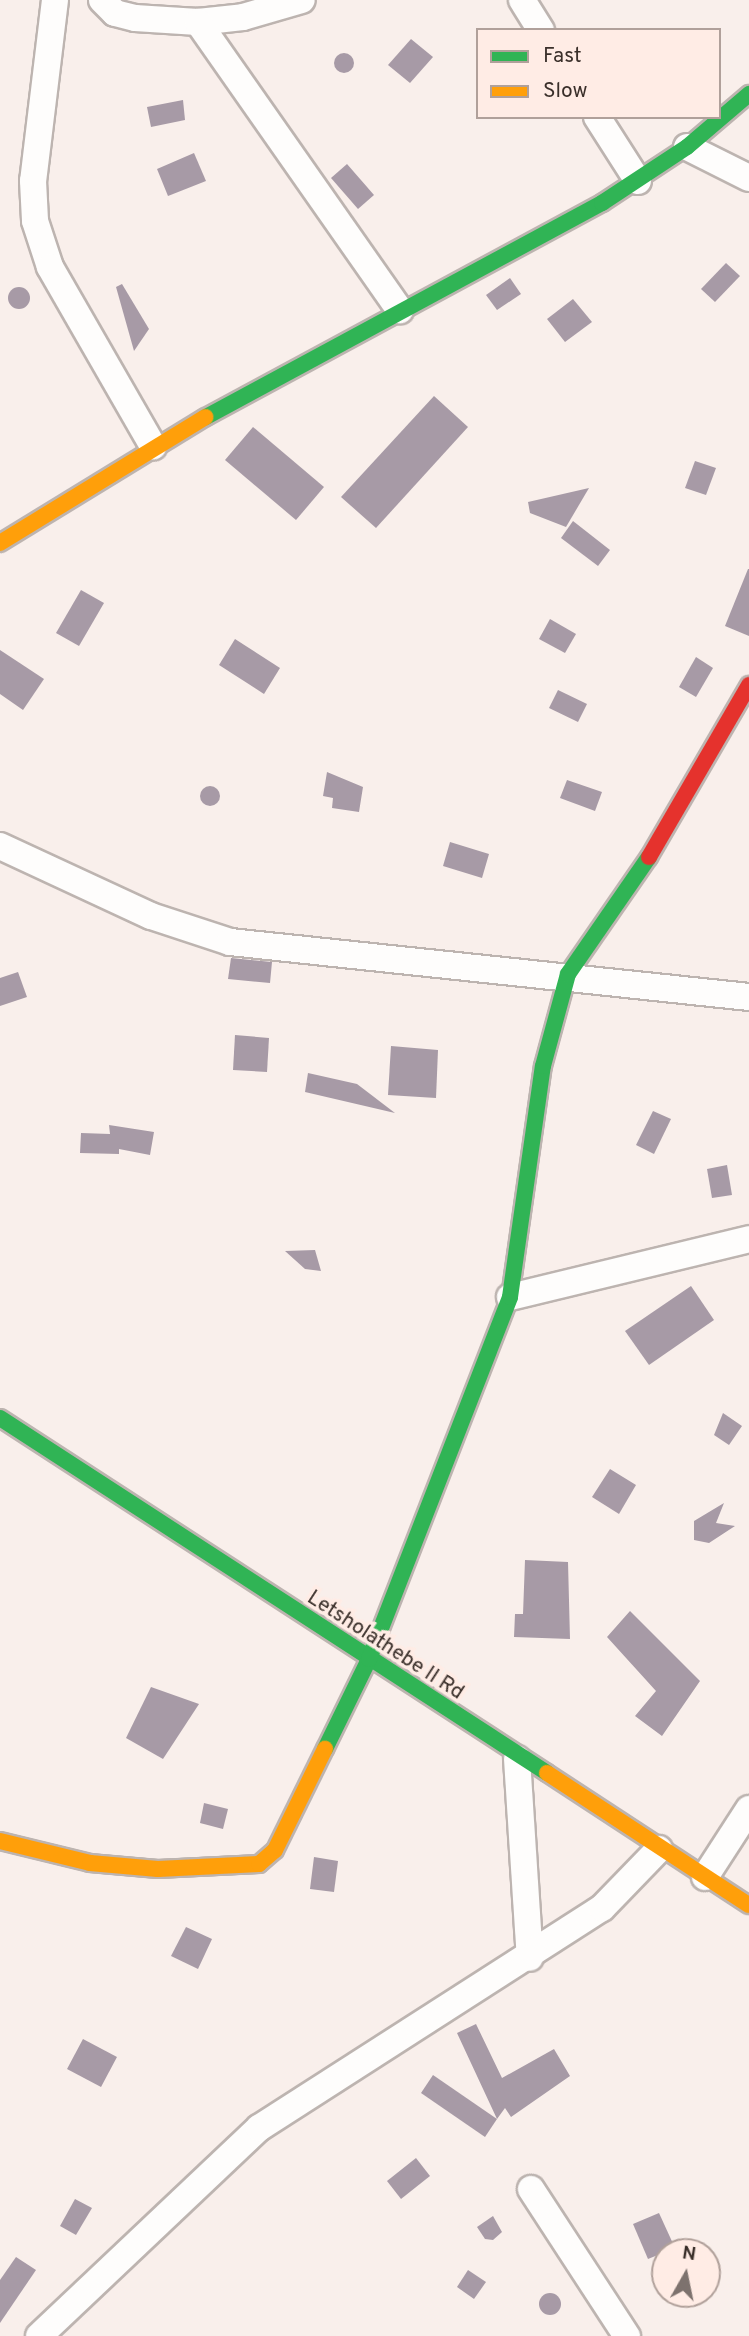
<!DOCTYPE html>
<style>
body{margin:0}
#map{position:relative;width:749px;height:2336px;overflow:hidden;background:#f9efeb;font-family:Overpass,sans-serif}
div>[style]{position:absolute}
.building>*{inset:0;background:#a79aa6}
.round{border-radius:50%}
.roads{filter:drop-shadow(2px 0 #bdb4b0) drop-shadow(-2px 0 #bdb4b0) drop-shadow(0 2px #bdb4b0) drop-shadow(0 -2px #bdb4b0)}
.street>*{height:26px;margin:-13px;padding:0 13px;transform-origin:13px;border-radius:13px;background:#fefdfc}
.fast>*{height:16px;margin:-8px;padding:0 8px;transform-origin:8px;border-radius:8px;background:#30b455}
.slow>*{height:16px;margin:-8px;padding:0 8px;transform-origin:8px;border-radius:8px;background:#ff9f0a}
.jam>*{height:16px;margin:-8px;padding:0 8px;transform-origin:8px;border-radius:8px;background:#e5322d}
span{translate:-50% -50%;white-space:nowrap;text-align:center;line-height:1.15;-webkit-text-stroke:7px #ffece5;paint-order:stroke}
.street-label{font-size:21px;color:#3a2f2a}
.legend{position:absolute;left:476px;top:28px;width:245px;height:91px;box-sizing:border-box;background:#ffece5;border:2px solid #b0a09a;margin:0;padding:9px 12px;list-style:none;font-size:21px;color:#3a2f2a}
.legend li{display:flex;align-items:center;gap:14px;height:35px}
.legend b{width:35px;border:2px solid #b0a09a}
.north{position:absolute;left:651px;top:2238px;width:70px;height:70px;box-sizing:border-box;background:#ffece5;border:2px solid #b0a09a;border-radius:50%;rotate:9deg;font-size:19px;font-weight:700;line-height:28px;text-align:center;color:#3a2f2a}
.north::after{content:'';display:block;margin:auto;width:24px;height:32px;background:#7d726e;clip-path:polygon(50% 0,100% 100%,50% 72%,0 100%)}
</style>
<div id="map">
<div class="building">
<i style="clip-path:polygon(411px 39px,433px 57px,410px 83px,388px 65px)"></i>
<i class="round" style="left:334px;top:53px;width:20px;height:20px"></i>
<i style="clip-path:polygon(183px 100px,185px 120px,151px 127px,147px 107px)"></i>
<i style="clip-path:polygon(194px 153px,206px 181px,168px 196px,157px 169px)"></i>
<i style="clip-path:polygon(347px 164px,374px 195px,358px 209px,331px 178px)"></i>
<i style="clip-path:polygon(726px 263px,740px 276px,715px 302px,701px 289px)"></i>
<i style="clip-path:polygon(510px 278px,521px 294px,497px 310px,486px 295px)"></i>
<i style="clip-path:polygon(122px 284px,149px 329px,134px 351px,116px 287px)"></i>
<i class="round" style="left:8px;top:287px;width:22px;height:22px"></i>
<i style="clip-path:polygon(573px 299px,592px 322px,565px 342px,547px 319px)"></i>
<i style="clip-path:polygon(434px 396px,468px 427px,376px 528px,341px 497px)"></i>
<i style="clip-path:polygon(253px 427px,324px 487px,296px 520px,225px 460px)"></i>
<i style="clip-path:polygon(695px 461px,716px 468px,706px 495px,685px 488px)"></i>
<i style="clip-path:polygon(589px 488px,566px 527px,530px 513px,528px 502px)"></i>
<i style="clip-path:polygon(573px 521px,610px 550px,598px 566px,561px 538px)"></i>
<i style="clip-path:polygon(748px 569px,749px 569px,749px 636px,725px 626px)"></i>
<i style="clip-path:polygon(81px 590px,104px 603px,79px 646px,56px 633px)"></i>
<i style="clip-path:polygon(550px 619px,576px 634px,565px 653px,539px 639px)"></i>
<i style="clip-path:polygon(235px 639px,280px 668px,264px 694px,219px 665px)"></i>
<i style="clip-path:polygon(0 650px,44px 679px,23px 710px,0 694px)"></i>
<i style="clip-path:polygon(696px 657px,713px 668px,696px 697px,679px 687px)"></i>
<i style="clip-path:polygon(558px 690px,587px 704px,578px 722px,549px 708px)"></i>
<i style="clip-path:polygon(327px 772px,363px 787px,359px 812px,332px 808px,333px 798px,323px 796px)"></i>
<i style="clip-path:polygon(567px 780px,602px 792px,595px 811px,560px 798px)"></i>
<i class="round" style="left:200px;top:786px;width:20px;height:20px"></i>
<i style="clip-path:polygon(450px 842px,489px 854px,482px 878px,443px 866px)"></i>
<i style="clip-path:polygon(231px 958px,272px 962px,270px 983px,228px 979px)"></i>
<i style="clip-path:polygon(18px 972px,27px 997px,0 1006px,0 978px)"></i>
<i style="clip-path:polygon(235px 1035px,269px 1038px,267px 1072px,233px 1070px)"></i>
<i style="clip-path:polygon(391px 1046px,438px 1050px,436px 1098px,388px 1095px)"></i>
<i style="clip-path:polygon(308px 1073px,357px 1084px,395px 1113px,305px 1092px)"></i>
<i style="clip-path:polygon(653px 1111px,671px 1119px,654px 1154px,636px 1145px)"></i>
<i style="clip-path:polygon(109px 1125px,154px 1132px,150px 1155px,119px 1149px,119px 1154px,80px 1153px,81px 1133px,110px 1134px)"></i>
<i style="clip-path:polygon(727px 1165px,732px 1195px,712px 1198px,707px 1169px)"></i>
<i style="clip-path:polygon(315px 1250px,321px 1271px,305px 1269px,285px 1251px)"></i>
<i style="clip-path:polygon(691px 1286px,714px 1320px,649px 1365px,625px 1331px)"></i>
<i style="clip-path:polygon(723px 1413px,742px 1426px,729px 1445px,714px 1435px)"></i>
<i style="clip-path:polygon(610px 1469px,636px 1485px,619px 1514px,592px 1497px)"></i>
<i style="clip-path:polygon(724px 1503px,716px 1523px,735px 1526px,709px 1543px,694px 1540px,694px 1521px)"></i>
<i style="clip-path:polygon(525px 1560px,568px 1562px,570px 1639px,514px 1637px,515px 1614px,523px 1614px)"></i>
<i style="clip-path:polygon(630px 1611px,700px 1681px,662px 1736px,635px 1716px,656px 1691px,607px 1637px)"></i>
<i style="clip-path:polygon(151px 1687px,199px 1704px,163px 1759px,126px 1738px)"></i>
<i style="clip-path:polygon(204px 1803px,228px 1809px,223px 1829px,200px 1823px)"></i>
<i style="clip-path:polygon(314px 1857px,338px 1861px,334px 1892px,310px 1889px)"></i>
<i style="clip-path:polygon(186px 1927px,212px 1939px,198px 1969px,171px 1956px)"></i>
<i style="clip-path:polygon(476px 2024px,502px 2078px,554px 2049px,570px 2076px,511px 2117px,505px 2108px,497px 2119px,457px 2033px)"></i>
<i style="clip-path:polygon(83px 2039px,117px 2057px,101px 2087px,67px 2069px)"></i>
<i style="clip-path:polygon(433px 2075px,497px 2119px,485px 2137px,421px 2093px)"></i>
<i style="clip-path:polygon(416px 2158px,430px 2176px,401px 2199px,387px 2181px)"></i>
<i style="clip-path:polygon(75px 2199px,92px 2208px,76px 2235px,60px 2226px)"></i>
<i style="clip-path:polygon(659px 2213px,675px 2248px,648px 2259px,633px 2224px)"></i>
<i style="clip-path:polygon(493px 2216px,502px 2232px,493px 2240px,485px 2239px,477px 2227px)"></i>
<i style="clip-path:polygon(16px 2257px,36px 2270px,0 2323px,0 2280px)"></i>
<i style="clip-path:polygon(468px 2270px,486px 2282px,474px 2299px,457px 2287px)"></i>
<i class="round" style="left:539px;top:2293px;width:22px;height:22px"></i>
</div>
<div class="roads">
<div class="street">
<i style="left:55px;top:0;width:182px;rotate:96.9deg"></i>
<i style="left:33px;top:181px;width:40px;rotate:87.1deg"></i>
<i style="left:35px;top:221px;width:48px;rotate:71.9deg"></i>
<i style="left:50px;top:267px;width:207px;rotate:60.1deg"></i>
<i style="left:102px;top:0;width:18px;rotate:45deg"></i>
<i style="left:115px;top:13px;width:21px;rotate:14deg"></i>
<i style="left:135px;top:18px;width:63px;rotate:3.6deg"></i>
<i style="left:198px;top:22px;width:45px;rotate:-6.3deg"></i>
<i style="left:243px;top:17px;width:61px;rotate:-16.1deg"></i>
<i style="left:522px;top:0;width:36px;rotate:58deg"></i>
<i style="left:198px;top:22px;width:352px;rotate:55deg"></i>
<i style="left:597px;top:117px;width:76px;rotate:57.4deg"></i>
<i style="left:687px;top:147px;width:69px;rotate:26.6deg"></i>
<i style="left:0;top:846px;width:166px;rotate:24.9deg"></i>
<i style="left:151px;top:916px;width:83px;rotate:18.2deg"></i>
<i style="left:230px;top:942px;width:522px;rotate:6.05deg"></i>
<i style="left:510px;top:1297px;width:246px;rotate:-13.6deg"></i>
<i style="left:517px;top:1759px;width:199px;rotate:86.3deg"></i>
<i style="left:705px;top:1877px;width:81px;rotate:-57.1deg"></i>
<i style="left:531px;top:2189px;width:176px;rotate:56.9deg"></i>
<i style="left:39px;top:2336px;width:303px;rotate:-43.4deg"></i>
<i style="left:259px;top:2128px;width:407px;rotate:-32.7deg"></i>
<i style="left:602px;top:1908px;width:82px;rotate:-46deg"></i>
</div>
<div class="fast">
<i style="left:206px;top:417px;width:450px;rotate:-28.4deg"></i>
<i style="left:602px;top:203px;width:102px;rotate:-33.4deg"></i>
<i style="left:687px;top:147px;width:82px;rotate:-40.5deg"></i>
<i style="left:0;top:1418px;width:652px;rotate:32.98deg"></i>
<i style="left:325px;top:1749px;width:100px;rotate:-63.9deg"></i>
<i style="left:369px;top:1659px;width:388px;rotate:-68.7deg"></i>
<i style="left:510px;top:1297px;width:233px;rotate:-81.9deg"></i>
<i style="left:543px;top:1066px;width:95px;rotate:-74.8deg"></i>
<i style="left:568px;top:974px;width:142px;rotate:-55.3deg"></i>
</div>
<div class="slow">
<i style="left:0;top:543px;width:241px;rotate:-31.5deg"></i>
<i style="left:547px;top:1773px;width:241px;rotate:33.2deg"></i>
<i style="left:0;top:1841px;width:93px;rotate:13.7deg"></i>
<i style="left:90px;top:1863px;width:68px;rotate:5deg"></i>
<i style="left:158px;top:1869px;width:101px;rotate:-2.8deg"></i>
<i style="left:259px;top:1864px;width:21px;rotate:-41deg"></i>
<i style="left:275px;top:1850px;width:113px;rotate:-63.7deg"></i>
</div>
<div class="jam">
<i style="left:649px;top:857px;width:199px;rotate:-59.8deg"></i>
</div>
</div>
<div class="street-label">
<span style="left:385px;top:1646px;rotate:33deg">Letsholathebe II Rd</span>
</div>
<ul class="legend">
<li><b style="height:9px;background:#30b455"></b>Fast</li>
<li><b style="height:9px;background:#ff9f0a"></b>Slow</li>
</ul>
<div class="north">N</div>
</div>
